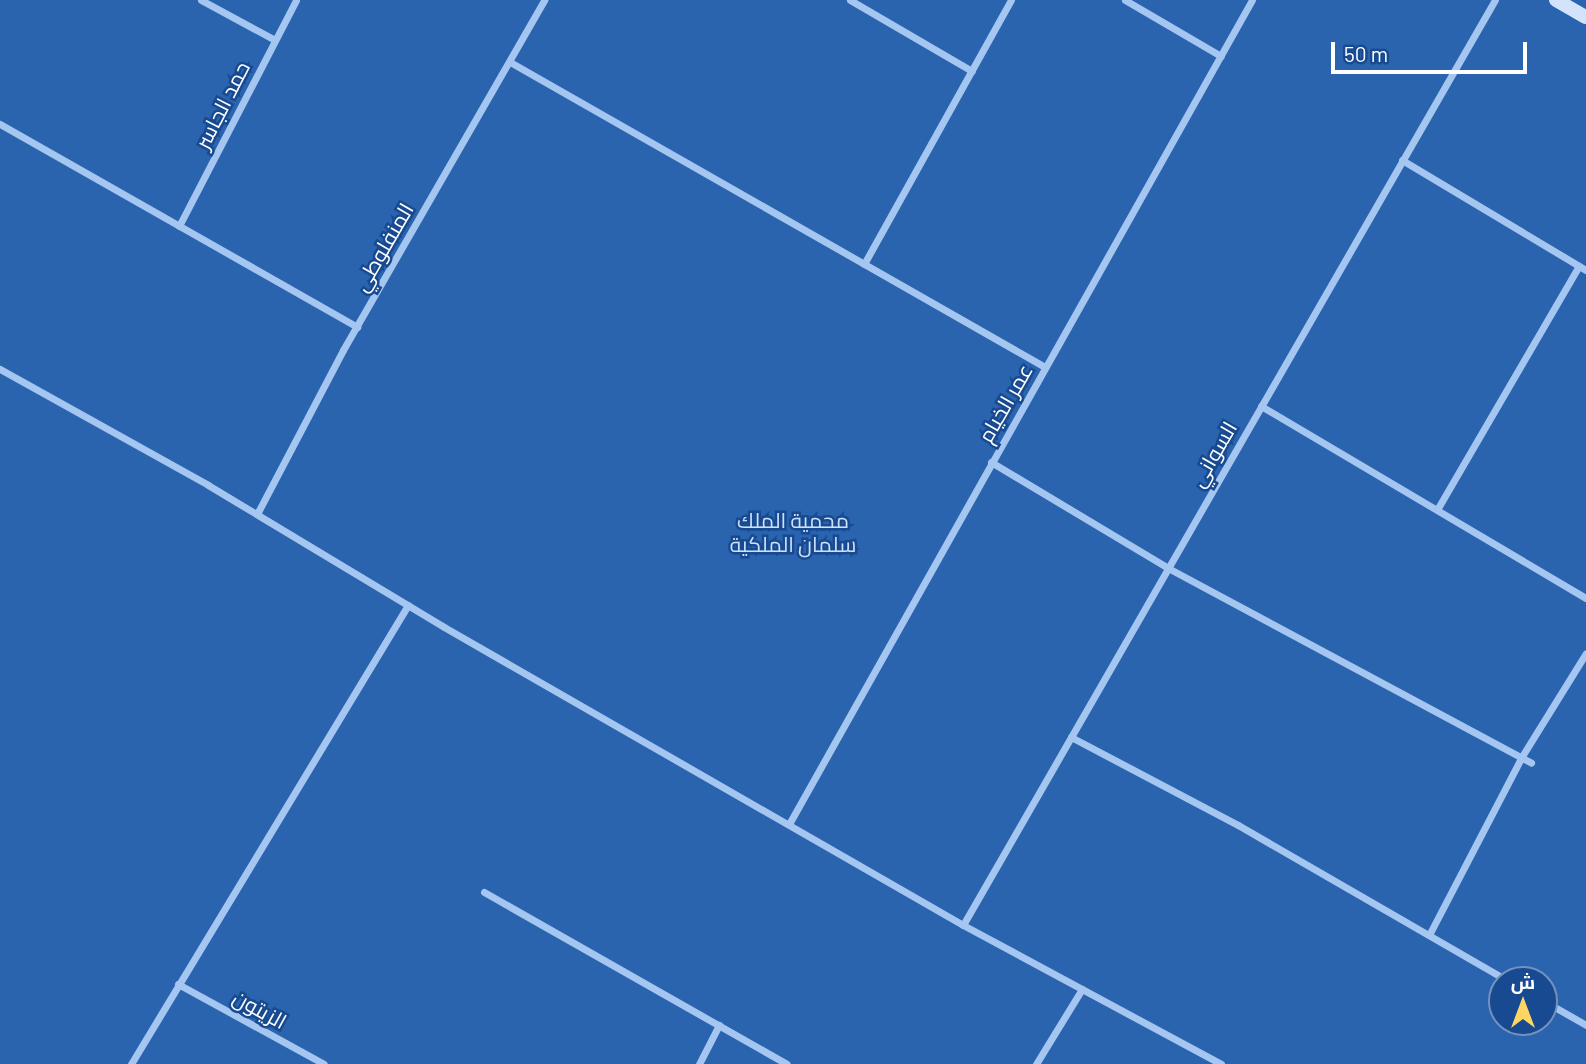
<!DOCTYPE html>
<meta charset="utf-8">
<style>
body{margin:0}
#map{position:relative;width:1586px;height:1064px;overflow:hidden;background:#174a90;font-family:Barlow,Cairo,sans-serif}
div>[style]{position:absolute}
.green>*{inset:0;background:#2a64af}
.street>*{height:7px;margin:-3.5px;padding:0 3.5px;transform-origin:3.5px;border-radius:3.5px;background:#a5c6f0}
.secondary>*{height:14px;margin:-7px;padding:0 7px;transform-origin:7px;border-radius:7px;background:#d3e3fb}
span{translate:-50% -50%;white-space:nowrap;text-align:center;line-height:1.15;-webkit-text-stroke:5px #174a90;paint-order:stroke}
.street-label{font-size:21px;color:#fff}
.park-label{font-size:21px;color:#cce0fb}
.north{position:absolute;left:1488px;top:966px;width:70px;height:70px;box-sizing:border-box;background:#174a90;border:2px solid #7492bc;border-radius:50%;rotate:0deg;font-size:19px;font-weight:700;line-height:28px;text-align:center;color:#fff}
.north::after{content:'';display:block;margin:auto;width:24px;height:32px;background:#ffd564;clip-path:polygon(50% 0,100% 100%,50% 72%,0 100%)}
.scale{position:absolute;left:1331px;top:42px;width:196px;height:32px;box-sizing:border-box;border:4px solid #fff;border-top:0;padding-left:9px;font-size:21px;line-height:24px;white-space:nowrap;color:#fff;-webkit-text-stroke:5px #174a90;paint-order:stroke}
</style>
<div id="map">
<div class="green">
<i style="clip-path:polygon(evenodd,0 0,1586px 0,1586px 1064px,0 1064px,0 0,1502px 980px,1544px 980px,1544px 1022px,1502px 1022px,1502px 980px)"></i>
</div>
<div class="street">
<i style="left:201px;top:0;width:84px;rotate:28.4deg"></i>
<i style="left:850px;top:0;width:141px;rotate:30.2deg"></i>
<i style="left:1125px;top:0;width:111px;rotate:30.3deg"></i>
<i style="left:510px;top:62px;width:616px;rotate:29.69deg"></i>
<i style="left:0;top:124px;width:411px;rotate:29.6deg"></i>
<i style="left:1402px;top:160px;width:214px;rotate:30.9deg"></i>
<i style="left:179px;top:226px;width:254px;rotate:-62.6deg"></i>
<i style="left:864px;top:264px;width:302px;rotate:-60.9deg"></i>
<i style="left:0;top:369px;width:238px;rotate:29.1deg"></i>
<i style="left:208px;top:485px;width:275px;rotate:31deg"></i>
<i style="left:444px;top:627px;width:598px;rotate:29.86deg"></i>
<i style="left:963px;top:925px;width:293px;rotate:28.3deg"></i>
<i style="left:1261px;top:406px;width:377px;rotate:30.6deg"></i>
<i style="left:991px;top:462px;width:206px;rotate:30.9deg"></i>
<i style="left:1168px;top:568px;width:412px;rotate:28.2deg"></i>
<i style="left:1438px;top:508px;width:280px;rotate:-59.8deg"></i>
<i style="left:257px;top:514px;width:185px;rotate:-62.3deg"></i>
<i style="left:343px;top:350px;width:404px;rotate:-60.1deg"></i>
<i style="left:1071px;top:737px;width:189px;rotate:27.8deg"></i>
<i style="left:1238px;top:825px;width:310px;rotate:30deg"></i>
<i style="left:789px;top:824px;width:945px;rotate:-60.67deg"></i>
<i style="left:484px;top:892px;width:348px;rotate:29.6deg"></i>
<i style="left:963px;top:925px;width:1067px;rotate:-60.1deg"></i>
<i style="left:1429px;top:935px;width:199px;rotate:-62.5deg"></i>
<i style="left:1521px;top:758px;width:123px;rotate:-58.2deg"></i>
<i style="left:178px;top:984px;width:166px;rotate:28.7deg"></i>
<i style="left:1544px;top:1001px;width:48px;rotate:29.7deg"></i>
<i style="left:131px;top:1064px;width:536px;rotate:-58.89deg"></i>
<i style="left:699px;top:1064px;width:44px;rotate:-62.9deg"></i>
<i style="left:1036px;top:1064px;width:88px;rotate:-58.5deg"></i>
</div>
<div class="secondary">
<i style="left:1556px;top:0;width:34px;rotate:30deg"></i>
</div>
<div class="street-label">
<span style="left:222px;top:105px;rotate:-63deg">حمد الجاسر</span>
<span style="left:383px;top:247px;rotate:-60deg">المنفلوطي</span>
<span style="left:1005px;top:403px;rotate:-60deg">عمر الخيام</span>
<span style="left:1213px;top:454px;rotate:-60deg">السواني</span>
<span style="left:260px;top:1009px;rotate:29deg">الزيتون</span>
</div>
<div class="park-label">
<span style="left:793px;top:532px">محمية الملك<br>سلمان الملكية</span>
</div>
<div class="north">ش</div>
<div class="scale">50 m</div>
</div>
